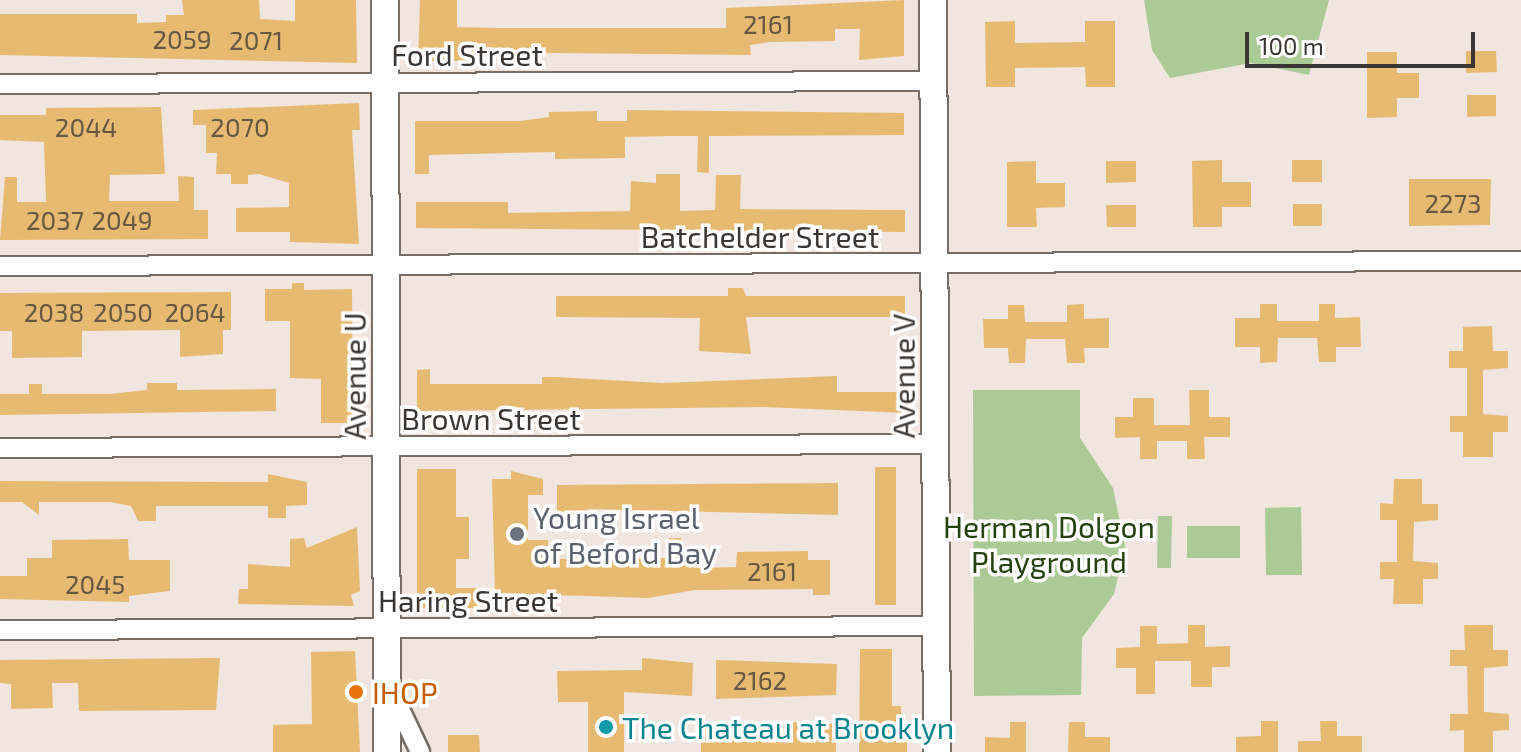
<!DOCTYPE html>
<style>
body{margin:0}
#map{position:relative;width:1521px;height:752px;overflow:hidden;background:#f1e5df;font-family:"Exo 2",sans-serif}
div>[style]{position:absolute}
.green>*{inset:0;background:#abcb96}
.building>*{inset:0;background:#e7ba71}
.roads{filter:drop-shadow(2px 0 #776d67) drop-shadow(-2px 0 #776d67) drop-shadow(0 2px #776d67) drop-shadow(0 -2px #776d67)}
.minor>*{height:18px;margin:-9px;padding:0 9px;transform-origin:9px;border-radius:9px;background:#fff}
.secondary>*{height:26px;margin:-13px;padding:0 13px;transform-origin:13px;border-radius:13px;background:#fff}
.dots>*{width:22px;height:22px;translate:-50% -50%;box-sizing:border-box;border:4px solid #fff;border-radius:50%}
span{translate:-50% -50%;white-space:nowrap;text-align:center;line-height:1.15;-webkit-text-stroke:7px #fff;paint-order:stroke}
.number-label{font-size:26px;color:#655742}
.number-label span{-webkit-text-stroke-width:0}
.street-label{font-size:30px;color:#3a3633}
.worship-label{font-size:30px;color:#5b616d}
.left{translate:0 -50%;text-align:left}
.park-label{font-size:30px;color:#274211}
.food-label{font-size:30px;color:#c56008}
.culture-label{font-size:30px;color:#0d838f}
.scale{position:absolute;left:1245px;top:32px;width:230px;height:36px;box-sizing:border-box;border:4px solid #3a3633;border-top:0;padding-left:10px;font-size:24px;line-height:28px;white-space:nowrap;color:#3a3633;-webkit-text-stroke:6px #fff;paint-order:stroke}
</style>
<div id="map">
<div class="green">
<i style="clip-path:polygon(1144px 0,1329px 0,1309px 75px,1251px 63px,1170px 78px,1152px 50px)"></i>
<i style="clip-path:polygon(973px 390px,1080px 390px,1080px 438px,1113px 488px,1125px 546px,1114px 594px,1082px 638px,1081px 695px,974px 696px)"></i>
<i style="clip-path:polygon(1301px 507px,1302px 575px,1266px 575px,1265px 508px)"></i>
<i style="clip-path:polygon(1158px 516px,1172px 516px,1171px 568px,1157px 568px)"></i>
<i style="clip-path:polygon(1187px 526px,1240px 526px,1240px 558px,1187px 558px)"></i>
</div>
<div class="building">
<i style="clip-path:polygon(182px 0,259px 0,260px 19px,295px 21px,295px 0,356px 0,357px 63px,0 55px,0 14px,137px 14px,137px 23px,166px 22px,166px 15px,184px 15px)"></i>
<i style="clip-path:polygon(420px 0,457px 0,457px 27px,497px 28px,726px 28px,726px 8px,904px 0,904px 56px,859px 60px,860px 29px,835px 29px,835px 41px,770px 42px,750px 45px,751px 55px,466px 52px,466px 61px,418px 61px)"></i>
<i style="clip-path:polygon(1015px 21px,1015px 43px,1085px 42px,1085px 21px,1115px 21px,1115px 87px,1086px 87px,1085px 67px,1015px 68px,1015px 87px,986px 87px,985px 22px)"></i>
<i style="clip-path:polygon(1466px 51px,1496px 51px,1497px 72px,1466px 73px)"></i>
<i style="clip-path:polygon(1367px 52px,1397px 52px,1397px 73px,1419px 73px,1419px 98px,1397px 98px,1397px 117px,1367px 118px)"></i>
<i style="clip-path:polygon(1467px 95px,1496px 95px,1496px 116px,1467px 117px)"></i>
<i style="clip-path:polygon(359px 103px,360px 130px,352px 130px,359px 244px,290px 242px,290px 232px,236px 232px,236px 208px,289px 207px,289px 183px,259px 174px,248px 175px,248px 184px,231px 184px,231px 174px,216px 174px,217px 153px,206px 153px,206px 125px,193px 125px,193px 110px)"></i>
<i style="clip-path:polygon(161px 107px,165px 174px,110px 175px,109px 201px,179px 201px,178px 176px,194px 177px,194px 210px,208px 210px,208px 239px,0 240px,5px 177px,17px 177px,17px 202px,46px 202px,44px 142px,0 140px,0 115px,46px 115px,46px 108px)"></i>
<i style="clip-path:polygon(627px 110px,904px 113px,904px 135px,709px 136px,709px 173px,697px 172px,698px 136px,671px 136px,625px 137px,625px 158px,555px 159px,555px 152px,429px 155px,429px 174px,415px 174px,415px 121px,520px 121px,549px 117px,549px 112px,597px 111px,597px 121px,627px 121px)"></i>
<i style="clip-path:polygon(1222px 160px,1222px 182px,1251px 182px,1251px 207px,1222px 207px,1222px 227px,1193px 227px,1192px 161px)"></i>
<i style="clip-path:polygon(1292px 160px,1322px 160px,1322px 182px,1292px 182px)"></i>
<i style="clip-path:polygon(1036px 161px,1036px 183px,1065px 183px,1065px 207px,1036px 208px,1037px 227px,1007px 227px,1007px 162px)"></i>
<i style="clip-path:polygon(1106px 161px,1136px 161px,1136px 182px,1106px 183px)"></i>
<i style="clip-path:polygon(656px 174px,680px 174px,680px 211px,715px 210px,716px 175px,741px 175px,740px 209px,905px 210px,905px 232px,416px 228px,416px 202px,508px 202px,508px 213px,630px 211px,631px 181px,656px 183px)"></i>
<i style="clip-path:polygon(1409px 179px,1491px 179px,1490px 225px,1409px 226px)"></i>
<i style="clip-path:polygon(1293px 204px,1322px 204px,1322px 226px,1293px 226px)"></i>
<i style="clip-path:polygon(1106px 205px,1136px 205px,1136px 227px,1107px 227px)"></i>
<i style="clip-path:polygon(292px 283px,304px 283px,304px 290px,352px 289px,353px 420px,347px 423px,321px 423px,321px 379px,290px 378px,290px 321px,265px 321px,265px 289px,292px 289px)"></i>
<i style="clip-path:polygon(728px 288px,743px 288px,746px 296px,905px 296px,905px 317px,746px 317px,751px 354px,699px 351px,700px 318px,556px 317px,556px 296px,728px 296px)"></i>
<i style="clip-path:polygon(231px 292px,231px 330px,223px 330px,223px 354px,180px 357px,180px 330px,89px 331px,82px 331px,82px 357px,12px 358px,12px 331px,0 331px,0 293px)"></i>
<i style="clip-path:polygon(1084px 304px,1084px 319px,1109px 318px,1109px 348px,1084px 348px,1085px 363px,1067px 363px,1065px 339px,1026px 339px,1025px 363px,1009px 363px,1008px 348px,984px 348px,983px 319px,1008px 319px,1008px 305px,1024px 305px,1025px 322px,1067px 322px,1067px 305px)"></i>
<i style="clip-path:polygon(1260px 304px,1277px 304px,1277px 321px,1319px 321px,1319px 304px,1335px 304px,1335px 318px,1360px 317px,1361px 347px,1336px 347px,1336px 362px,1319px 362px,1317px 338px,1278px 338px,1277px 362px,1260px 363px,1260px 347px,1235px 347px,1235px 318px,1260px 318px)"></i>
<i style="clip-path:polygon(1492px 326px,1493px 351px,1508px 351px,1508px 368px,1483px 370px,1483px 414px,1508px 416px,1508px 432px,1493px 432px,1493px 457px,1463px 457px,1463px 432px,1450px 432px,1450px 416px,1467px 416px,1467px 368px,1449px 368px,1449px 351px,1463px 351px,1463px 327px)"></i>
<i style="clip-path:polygon(430px 369px,430px 384px,542px 384px,542px 377px,556px 377px,662px 383px,837px 376px,837px 392px,906px 392px,906px 413px,763px 407px,417px 411px,417px 370px)"></i>
<i style="clip-path:polygon(147px 383px,177px 383px,177px 390px,276px 389px,276px 411px,0 415px,0 394px,29px 394px,29px 384px,42px 384px,42px 394px,109px 394px,147px 390px)"></i>
<i style="clip-path:polygon(1189px 390px,1209px 390px,1209px 417px,1230px 417px,1230px 437px,1204px 437px,1205px 459px,1187px 459px,1187px 441px,1157px 441px,1157px 459px,1140px 459px,1140px 437px,1115px 438px,1115px 417px,1133px 417px,1133px 398px,1154px 398px,1154px 425px,1190px 425px)"></i>
<i style="clip-path:polygon(875px 467px,896px 467px,896px 605px,875px 605px)"></i>
<i style="clip-path:polygon(417px 469px,456px 469px,456px 517px,469px 517px,469px 559px,456px 559px,456px 588px,477px 588px,477px 608px,417px 608px)"></i>
<i style="clip-path:polygon(511px 471px,543px 479px,543px 495px,528px 495px,528px 540px,548px 540px,548px 559px,669px 558px,669px 538px,681px 538px,681px 552px,699px 552px,699px 568px,736px 567px,737px 552px,808px 551px,808px 560px,830px 560px,830px 595px,813px 595px,813px 589px,695px 590px,648px 598px,495px 593px,492px 479px,511px 479px)"></i>
<i style="clip-path:polygon(268px 474px,307px 482px,307px 505px,286px 506px,286px 518px,268px 518px,268px 506px,156px 506px,156px 521px,138px 521px,131px 506px,110px 502px,39px 502px,39px 515px,22px 502px,0 502px,0 481px,268px 482px)"></i>
<i style="clip-path:polygon(1394px 479px,1422px 479px,1422px 504px,1438px 504px,1438px 520px,1414px 522px,1413px 561px,1438px 563px,1438px 579px,1423px 579px,1423px 604px,1393px 604px,1394px 579px,1380px 579px,1380px 562px,1397px 562px,1397px 520px,1380px 520px,1380px 503px,1393px 504px)"></i>
<i style="clip-path:polygon(838px 483px,838px 515px,588px 509px,587px 516px,557px 516px,557px 485px)"></i>
<i style="clip-path:polygon(357px 527px,360px 591px,351px 595px,354px 606px,238px 604px,239px 589px,248px 589px,248px 564px,290px 567px,290px 539px,304px 538px,307px 548px)"></i>
<i style="clip-path:polygon(128px 539px,129px 560px,170px 560px,170px 591px,129px 596px,129px 602px,0 599px,0 576px,27px 576px,27px 558px,52px 558px,52px 540px)"></i>
<i style="clip-path:polygon(1188px 625px,1205px 625px,1205px 647px,1230px 646px,1230px 667px,1212px 667px,1212px 687px,1191px 687px,1191px 661px,1155px 661px,1155px 694px,1136px 694px,1136px 668px,1116px 668px,1116px 648px,1140px 647px,1140px 626px,1157px 626px,1157px 644px,1188px 643px)"></i>
<i style="clip-path:polygon(1464px 625px,1493px 625px,1493px 650px,1508px 650px,1508px 666px,1484px 668px,1484px 712px,1509px 714px,1509px 730px,1493px 731px,1493px 752px,1464px 752px,1464px 730px,1450px 731px,1450px 714px,1468px 714px,1467px 666px,1450px 666px,1450px 650px,1465px 650px)"></i>
<i style="clip-path:polygon(860px 649px,892px 649px,892px 706px,901px 706px,901px 724px,907px 724px,907px 752px,859px 752px)"></i>
<i style="clip-path:polygon(355px 651px,360px 752px,273px 752px,273px 725px,312px 724px,311px 652px)"></i>
<i style="clip-path:polygon(220px 658px,216px 710px,79px 711px,78px 683px,52px 683px,53px 708px,11px 709px,11px 684px,0 683px,0 660px)"></i>
<i style="clip-path:polygon(642px 658px,693px 663px,692px 696px,624px 692px,624px 752px,588px 752px,588px 702px,558px 702px,557px 671px,642px 670px)"></i>
<i style="clip-path:polygon(716px 660px,837px 664px,836px 695px,716px 699px)"></i>
<i style="clip-path:polygon(1261px 721px,1278px 721px,1278px 752px,1236px 752px,1236px 737px,1261px 736px)"></i>
<i style="clip-path:polygon(1320px 721px,1337px 721px,1337px 736px,1362px 736px,1362px 752px,1298px 752px,1298px 741px,1321px 741px)"></i>
<i style="clip-path:polygon(813px 722px,836px 724px,836px 752px,701px 752px,701px 724px)"></i>
<i style="clip-path:polygon(1010px 722px,1026px 722px,1026px 752px,985px 752px,985px 737px,1010px 738px)"></i>
<i style="clip-path:polygon(1069px 722px,1085px 722px,1085px 737px,1110px 737px,1110px 752px,1068px 752px)"></i>
<i style="clip-path:polygon(448px 735px,479px 735px,480px 752px,448px 752px)"></i>
</div>
<div class="roads">
<div class="minor">
<i style="left:0;top:84px;width:933px;rotate:-0.18deg"></i>
<i style="left:0;top:266px;width:1521px;rotate:-0.19deg"></i>
<i style="left:0;top:448px;width:935px;rotate:-0.25deg"></i>
<i style="left:0;top:630px;width:936px;rotate:-0.24deg"></i>
<i style="left:389px;top:686px;width:73px;rotate:64.8deg"></i>
</div>
<div class="secondary">
<i style="left:385px;top:0;width:752px;rotate:89.85deg"></i>
<i style="left:933px;top:0;width:752px;rotate:89.7deg"></i>
</div>
</div>
<div class="dots">
<i style="left:517px;top:534px;background:#6b7280"></i>
<i style="left:356px;top:692px;background:#e8710a"></i>
<i style="left:606px;top:727px;background:#0f9aa8"></i>
</div>
<div class="number-label">
<span style="left:768px;top:24px">2161</span>
<span style="left:182px;top:39px">2059</span>
<span style="left:256px;top:40px">2071</span>
<span style="left:86px;top:127px">2044</span>
<span style="left:240px;top:127px">2070</span>
<span style="left:1453px;top:203px">2273</span>
<span style="left:55px;top:220px">2037</span>
<span style="left:122px;top:220px">2049</span>
<span style="left:54px;top:312px">2038</span>
<span style="left:123px;top:312px">2050</span>
<span style="left:195px;top:312px">2064</span>
<span style="left:772px;top:571px">2161</span>
<span style="left:95px;top:584px">2045</span>
<span style="left:760px;top:680px">2162</span>
</div>
<div class="street-label">
<span style="left:467px;top:54px">Ford Street</span>
<span style="left:760px;top:236px">Batchelder Street</span>
<span style="left:354px;top:376px;rotate:-90deg">Avenue U</span>
<span style="left:903px;top:376px;rotate:-90deg">Avenue V</span>
<span style="left:491px;top:418px">Brown Street</span>
<span style="left:468px;top:600px">Haring Street</span>
</div>
<div class="worship-label">
<span class="left" style="left:533px;top:534px">Young Israel<br>of Beford Bay</span>
</div>
<div class="park-label">
<span style="left:1049px;top:543px">Herman Dolgon<br>Playground</span>
</div>
<div class="food-label">
<span class="left" style="left:372px;top:692px">IHOP</span>
</div>
<div class="culture-label">
<span class="left" style="left:622px;top:727px">The Chateau at Brooklyn</span>
</div>
<div class="scale">100 m</div>
</div>
